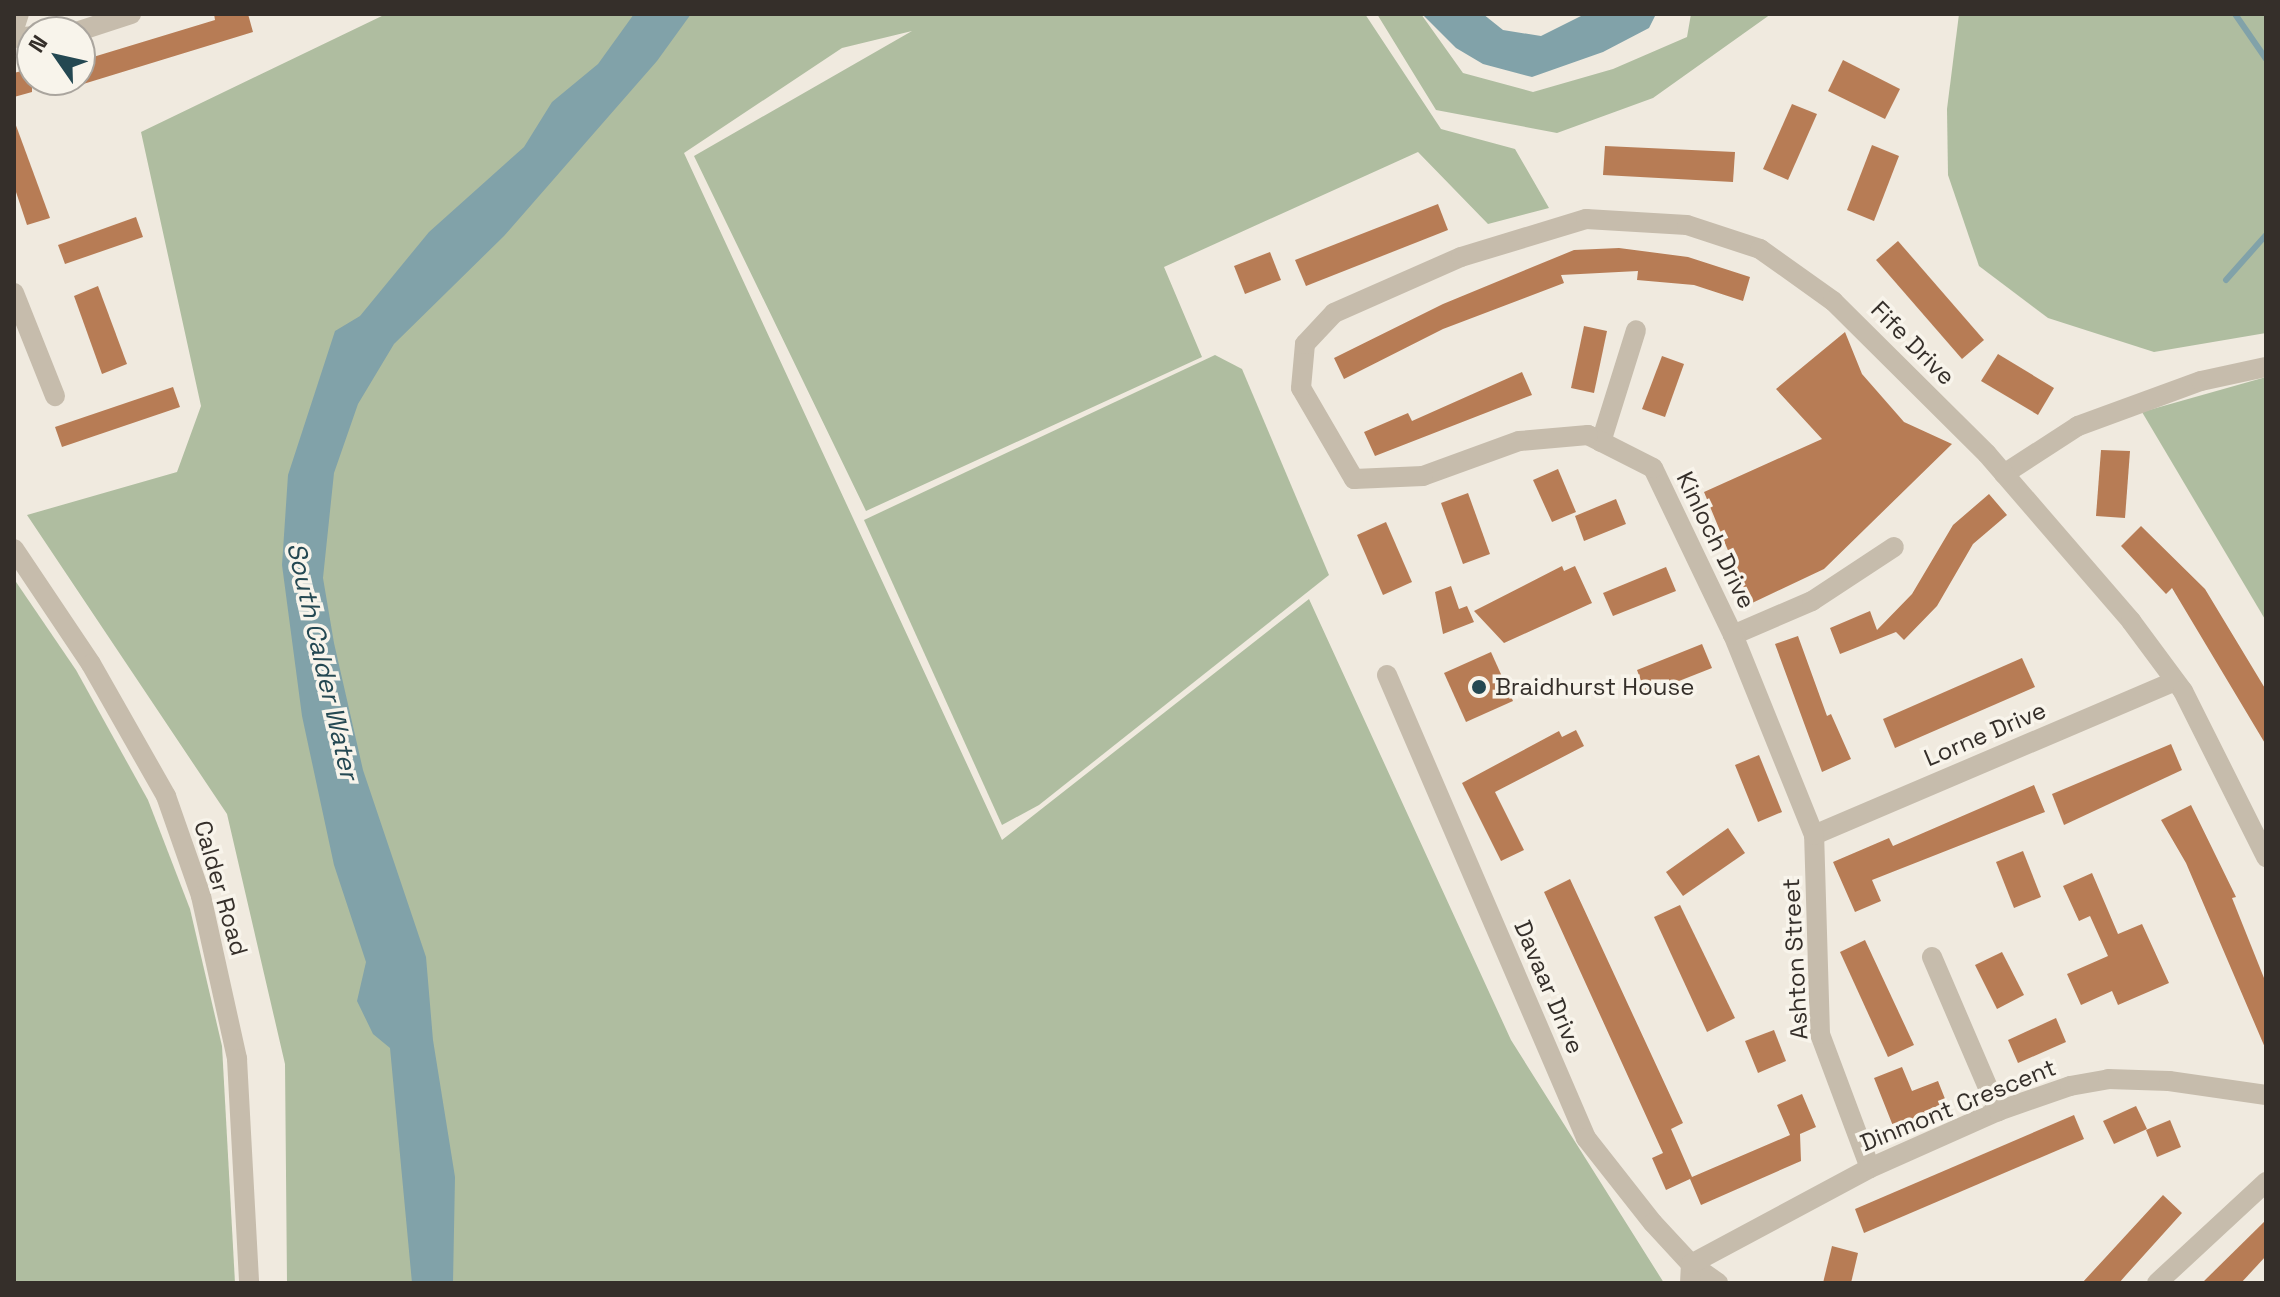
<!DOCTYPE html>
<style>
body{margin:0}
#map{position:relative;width:2280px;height:1297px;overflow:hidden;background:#f0eadf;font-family:"Space Grotesk",sans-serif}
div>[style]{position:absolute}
.green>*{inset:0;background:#afbda0}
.water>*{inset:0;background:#81a2a9}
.stream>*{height:6px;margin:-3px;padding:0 3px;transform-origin:3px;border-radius:3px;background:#81a2a9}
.building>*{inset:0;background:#b77c55}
.minor>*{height:20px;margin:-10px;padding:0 10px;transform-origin:10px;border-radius:10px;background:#c6bcac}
.dots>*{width:22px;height:22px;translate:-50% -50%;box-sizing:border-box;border:4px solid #f8f4eb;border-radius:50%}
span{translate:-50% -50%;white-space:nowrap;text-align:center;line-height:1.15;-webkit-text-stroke:7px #f8f4eb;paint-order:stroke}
.street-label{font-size:24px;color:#352f2a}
.poi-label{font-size:24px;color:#352f2a}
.left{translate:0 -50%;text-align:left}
.water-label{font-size:26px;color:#244852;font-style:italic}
.frame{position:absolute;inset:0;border:16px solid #352f2a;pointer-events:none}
.north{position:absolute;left:16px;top:16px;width:80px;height:80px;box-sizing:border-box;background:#f8f4eb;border:2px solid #aaa59e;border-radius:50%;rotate:304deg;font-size:22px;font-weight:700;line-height:32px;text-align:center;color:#352f2a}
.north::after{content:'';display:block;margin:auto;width:28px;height:36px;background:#244852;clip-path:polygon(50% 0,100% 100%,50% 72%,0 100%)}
</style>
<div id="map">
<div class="green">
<i style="clip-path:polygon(386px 14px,1365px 14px,1441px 129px,1515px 149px,1549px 208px,1488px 224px,1418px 152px,1164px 267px,1202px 357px,866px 511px,694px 156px,912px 31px,842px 48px,684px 153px,1002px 840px,1309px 599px,1511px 1040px,1664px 1283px,287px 1283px,285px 1064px,227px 814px,27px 515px,177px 472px,201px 406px,141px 132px)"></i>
<i style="clip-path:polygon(1377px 14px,1421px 14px,1463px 73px,1533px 92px,1613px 69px,1687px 37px,1691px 14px,1771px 14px,1653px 98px,1557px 133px,1436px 110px)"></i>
<i style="clip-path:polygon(1959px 14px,2266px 14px,2266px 333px,2154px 352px,2048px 318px,1979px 266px,1948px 175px,1947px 109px)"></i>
<i style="clip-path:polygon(1215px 355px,1242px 369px,1329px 575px,1039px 805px,1002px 825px,864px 520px)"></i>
<i style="clip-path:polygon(2266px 377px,2266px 621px,2142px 412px)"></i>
<i style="clip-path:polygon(14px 579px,76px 670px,148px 800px,190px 909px,222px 1046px,235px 1283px,14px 1283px)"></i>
</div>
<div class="water">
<i style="clip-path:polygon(634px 14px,691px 14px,657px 61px,504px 236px,394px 344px,358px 404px,334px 473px,323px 578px,334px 643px,363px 770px,426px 957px,433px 1040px,455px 1177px,453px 1283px,412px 1283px,390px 1048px,373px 1034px,357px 1001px,366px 962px,334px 865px,302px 716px,282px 565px,288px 475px,335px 331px,360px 316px,429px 232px,524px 147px,552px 102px,598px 64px)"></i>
<i style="clip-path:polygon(1422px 14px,1483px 14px,1503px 30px,1541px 36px,1585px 14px,1656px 14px,1649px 28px,1603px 52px,1532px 77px,1483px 64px,1456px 48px)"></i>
</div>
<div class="stream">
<i style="left:2235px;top:14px;width:55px;rotate:55.4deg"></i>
<i style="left:2226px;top:280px;width:60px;rotate:-48.4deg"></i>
</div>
<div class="building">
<i style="clip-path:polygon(214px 14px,248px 14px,253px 32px,80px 85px,80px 61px,215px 20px)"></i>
<i style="clip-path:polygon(1843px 60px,1900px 89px,1885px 119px,1828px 91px)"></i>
<i style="clip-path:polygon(32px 68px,32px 92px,14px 97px,14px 73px)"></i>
<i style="clip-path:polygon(1792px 104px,1817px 114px,1788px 180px,1763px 169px)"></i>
<i style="clip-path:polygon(14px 120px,50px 218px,27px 225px,14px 186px)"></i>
<i style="clip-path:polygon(1872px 145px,1899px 156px,1874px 221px,1847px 210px)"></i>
<i style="clip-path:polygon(1605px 146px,1735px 152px,1733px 182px,1603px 175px)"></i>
<i style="clip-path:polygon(1438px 204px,1448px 230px,1306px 286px,1295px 260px)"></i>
<i style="clip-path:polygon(136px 217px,143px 237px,65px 264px,58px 245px)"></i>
<i style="clip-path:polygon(1898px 241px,1984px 340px,1962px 359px,1876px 260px)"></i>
<i style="clip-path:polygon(1619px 248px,1688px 257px,1750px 277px,1743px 301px,1694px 285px,1637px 280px,1638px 271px,1561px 275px,1564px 283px,1443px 329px,1344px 379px,1334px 358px,1443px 304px,1574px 250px)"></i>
<i style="clip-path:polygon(1270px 252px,1281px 280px,1245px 294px,1234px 266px)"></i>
<i style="clip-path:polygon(98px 286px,127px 364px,102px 374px,74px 296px)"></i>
<i style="clip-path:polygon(1584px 326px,1607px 331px,1594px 393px,1571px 388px)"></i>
<i style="clip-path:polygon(1845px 332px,1862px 374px,1904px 422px,1952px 444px,1824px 569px,1750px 604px,1704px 492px,1822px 439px,1776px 389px)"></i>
<i style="clip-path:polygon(1998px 354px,2054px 388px,2038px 415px,1981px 381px)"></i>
<i style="clip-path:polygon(1662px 356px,1684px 364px,1665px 417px,1642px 409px)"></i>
<i style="clip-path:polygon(1522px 372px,1532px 395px,1375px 456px,1364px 432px,1408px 413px,1412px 421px)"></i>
<i style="clip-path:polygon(173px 387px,180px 407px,62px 447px,55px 427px)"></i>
<i style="clip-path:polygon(2101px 450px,2130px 451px,2125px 518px,2096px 516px)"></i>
<i style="clip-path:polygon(1558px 469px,1576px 512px,1552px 522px,1533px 480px)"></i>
<i style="clip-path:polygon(1468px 493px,1490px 554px,1463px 564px,1441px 503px)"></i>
<i style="clip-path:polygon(1989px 494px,2007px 515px,1973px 544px,1937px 606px,1904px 640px,1896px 632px,1840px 654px,1830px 628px,1870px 611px,1877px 630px,1912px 594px,1953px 525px)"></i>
<i style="clip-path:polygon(1616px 499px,1626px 524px,1584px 541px,1575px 516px)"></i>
<i style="clip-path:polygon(1386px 522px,1412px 582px,1383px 595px,1357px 535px)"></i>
<i style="clip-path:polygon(2141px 526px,2205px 589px,2266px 690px,2266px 745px,2172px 588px,2166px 594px,2121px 546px)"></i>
<i style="clip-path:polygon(1562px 566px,1564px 571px,1575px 566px,1592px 603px,1504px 643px,1474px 611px)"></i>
<i style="clip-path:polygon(1666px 567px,1676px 591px,1613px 616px,1603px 593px)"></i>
<i style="clip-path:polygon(1451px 586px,1459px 609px,1467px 606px,1474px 622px,1443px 634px,1435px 592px)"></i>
<i style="clip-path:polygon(1798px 636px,1827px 716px,1831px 714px,1851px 759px,1822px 772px,1775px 644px)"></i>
<i style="clip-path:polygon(1702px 644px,1712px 668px,1646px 694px,1637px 670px)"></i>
<i style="clip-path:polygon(1491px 652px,1513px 701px,1466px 722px,1444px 673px)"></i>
<i style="clip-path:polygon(2022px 658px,2035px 687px,1895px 748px,1883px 719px)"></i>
<i style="clip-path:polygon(1576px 730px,1584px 746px,1495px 792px,1524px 850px,1501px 861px,1462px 783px,1559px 731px,1562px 737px)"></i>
<i style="clip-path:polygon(2171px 744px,2182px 770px,2064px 825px,2052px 794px)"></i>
<i style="clip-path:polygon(1759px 755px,1782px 812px,1758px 822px,1735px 765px)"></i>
<i style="clip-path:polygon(2034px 785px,2045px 812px,1872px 880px,1881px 901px,1855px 912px,1833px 862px,1889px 838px,1893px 846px)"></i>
<i style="clip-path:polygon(2191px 805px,2236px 897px,2232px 898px,2266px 983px,2266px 1050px,2186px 863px,2161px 820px)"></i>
<i style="clip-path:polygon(1728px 828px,1745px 853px,1683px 896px,1666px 872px)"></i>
<i style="clip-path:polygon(2023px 851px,2041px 897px,2014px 908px,1996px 862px)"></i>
<i style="clip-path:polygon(2092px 873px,2118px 934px,2142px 924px,2169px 983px,2118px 1005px,2112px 991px,2081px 1005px,2067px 974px,2108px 956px,2090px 916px,2079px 921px,2063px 886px)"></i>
<i style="clip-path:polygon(1570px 879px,1683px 1123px,1671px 1129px,1692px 1177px,1790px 1135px,1777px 1105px,1802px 1094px,1816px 1127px,1800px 1134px,1801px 1161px,1701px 1205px,1690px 1179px,1666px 1190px,1652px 1158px,1663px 1153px,1544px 892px)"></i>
<i style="clip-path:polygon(1680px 905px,1735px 1018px,1707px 1032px,1654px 917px)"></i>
<i style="clip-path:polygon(1865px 940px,1914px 1045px,1888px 1057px,1840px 952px)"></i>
<i style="clip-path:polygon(2002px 952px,2024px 995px,1997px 1009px,1975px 965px)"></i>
<i style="clip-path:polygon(2056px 1018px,2066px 1042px,2018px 1063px,2008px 1040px)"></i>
<i style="clip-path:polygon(1774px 1030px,1786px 1061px,1758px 1073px,1745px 1041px)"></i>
<i style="clip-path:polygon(1902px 1067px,1912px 1091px,1938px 1081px,1949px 1109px,1895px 1131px,1874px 1078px)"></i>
<i style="clip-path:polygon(2136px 1106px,2147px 1129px,2114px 1144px,2103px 1121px)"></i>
<i style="clip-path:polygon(2074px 1115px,2084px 1139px,1864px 1233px,1855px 1209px)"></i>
<i style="clip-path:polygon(2170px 1120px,2181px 1147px,2157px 1157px,2146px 1130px)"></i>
<i style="clip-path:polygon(2163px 1195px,2182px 1213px,2126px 1275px,2119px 1283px,2082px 1283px)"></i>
<i style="clip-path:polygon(2266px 1220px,2266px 1256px,2241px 1283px,2202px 1283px)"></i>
<i style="clip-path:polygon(1832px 1246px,1858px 1253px,1851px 1283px,1823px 1283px)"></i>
</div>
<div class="minor">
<i style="left:14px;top:29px;width:16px;rotate:-72deg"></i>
<i style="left:76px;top:32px;width:58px;rotate:-18.1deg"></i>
<i style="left:14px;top:38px;width:18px;rotate:-6deg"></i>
<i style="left:14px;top:293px;width:111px;rotate:68.3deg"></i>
<i style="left:1601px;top:442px;width:117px;rotate:-72.6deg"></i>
<i style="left:2004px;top:474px;width:88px;rotate:-33deg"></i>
<i style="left:2078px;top:426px;width:131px;rotate:-20.1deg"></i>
<i style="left:2201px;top:381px;width:66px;rotate:-12.2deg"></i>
<i style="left:14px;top:549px;width:138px;rotate:56.2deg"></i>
<i style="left:91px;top:664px;width:152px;rotate:60.4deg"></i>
<i style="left:166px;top:796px;width:106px;rotate:70.7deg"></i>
<i style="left:201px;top:896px;width:167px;rotate:77.5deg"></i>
<i style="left:237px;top:1059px;width:224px;rotate:86.9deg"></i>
<i style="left:1733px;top:635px;width:86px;rotate:-23.3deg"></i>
<i style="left:1812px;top:601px;width:98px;rotate:-33.4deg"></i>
<i style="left:1387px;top:675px;width:504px;rotate:66.74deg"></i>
<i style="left:1586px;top:1138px;width:108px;rotate:51.8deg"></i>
<i style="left:1653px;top:1223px;width:56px;rotate:47.2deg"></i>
<i style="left:1691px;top:1264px;width:33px;rotate:35deg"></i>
<i style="left:1814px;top:835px;width:392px;rotate:-23.1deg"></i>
<i style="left:1932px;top:957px;width:168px;rotate:66.8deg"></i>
<i style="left:1870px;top:1168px;width:143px;rotate:-110.5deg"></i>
<i style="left:1820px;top:1034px;width:199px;rotate:-91.7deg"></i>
<i style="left:1814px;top:835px;width:216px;rotate:-112deg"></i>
<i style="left:1733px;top:635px;width:185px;rotate:-115.6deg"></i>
<i style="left:1653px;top:468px;width:73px;rotate:-153.1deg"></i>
<i style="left:1588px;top:435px;width:69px;rotate:175deg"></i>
<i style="left:1519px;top:441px;width:102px;rotate:160deg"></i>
<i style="left:1423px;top:476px;width:69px;rotate:177.5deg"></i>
<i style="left:1354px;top:479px;width:105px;rotate:-120.2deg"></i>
<i style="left:1301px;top:388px;width:44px;rotate:-84.8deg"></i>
<i style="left:1305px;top:344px;width:42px;rotate:-46.9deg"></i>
<i style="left:1334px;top:313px;width:139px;rotate:-23.8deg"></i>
<i style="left:1461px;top:257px;width:131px;rotate:-16.9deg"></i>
<i style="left:1586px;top:219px;width:101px;rotate:3.4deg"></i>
<i style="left:1687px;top:225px;width:77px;rotate:18.2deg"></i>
<i style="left:1760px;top:249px;width:90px;rotate:35.5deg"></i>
<i style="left:1833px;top:301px;width:217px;rotate:44.8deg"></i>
<i style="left:1987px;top:454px;width:221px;rotate:49.2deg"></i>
<i style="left:2131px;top:621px;width:87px;rotate:53.4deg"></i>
<i style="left:2183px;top:691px;width:186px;rotate:63.4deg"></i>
<i style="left:1690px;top:1283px;width:19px;rotate:-87deg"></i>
<i style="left:1691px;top:1264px;width:203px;rotate:-28.2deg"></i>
<i style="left:1870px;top:1168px;width:140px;rotate:-24deg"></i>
<i style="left:1998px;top:1111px;width:76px;rotate:-19.1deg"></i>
<i style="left:2070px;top:1086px;width:39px;rotate:-10deg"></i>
<i style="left:2108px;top:1079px;width:61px;rotate:1.9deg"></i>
<i style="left:2169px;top:1081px;width:98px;rotate:8.2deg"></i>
<i style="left:2157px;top:1283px;width:149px;rotate:-42.8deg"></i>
</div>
<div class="dots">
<i style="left:1479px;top:687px;background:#244852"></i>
</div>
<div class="street-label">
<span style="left:1913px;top:343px;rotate:45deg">Fife Drive</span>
<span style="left:1716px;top:540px;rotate:64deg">Kinloch Drive</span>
<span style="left:1985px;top:734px;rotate:-23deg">Lorne Drive</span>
<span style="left:221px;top:888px;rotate:74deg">Calder Road</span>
<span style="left:1795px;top:959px;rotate:-93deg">Ashton Street</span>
<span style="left:1549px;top:987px;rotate:67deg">Davaar Drive</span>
<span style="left:1958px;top:1105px;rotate:-22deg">Dinmont Crescent</span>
</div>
<div class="poi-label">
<span class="left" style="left:1495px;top:687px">Braidhurst House</span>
</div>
<div class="water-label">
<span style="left:322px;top:661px;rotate:77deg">South Calder Water</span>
</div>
<div class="frame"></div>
<div class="north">N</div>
</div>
